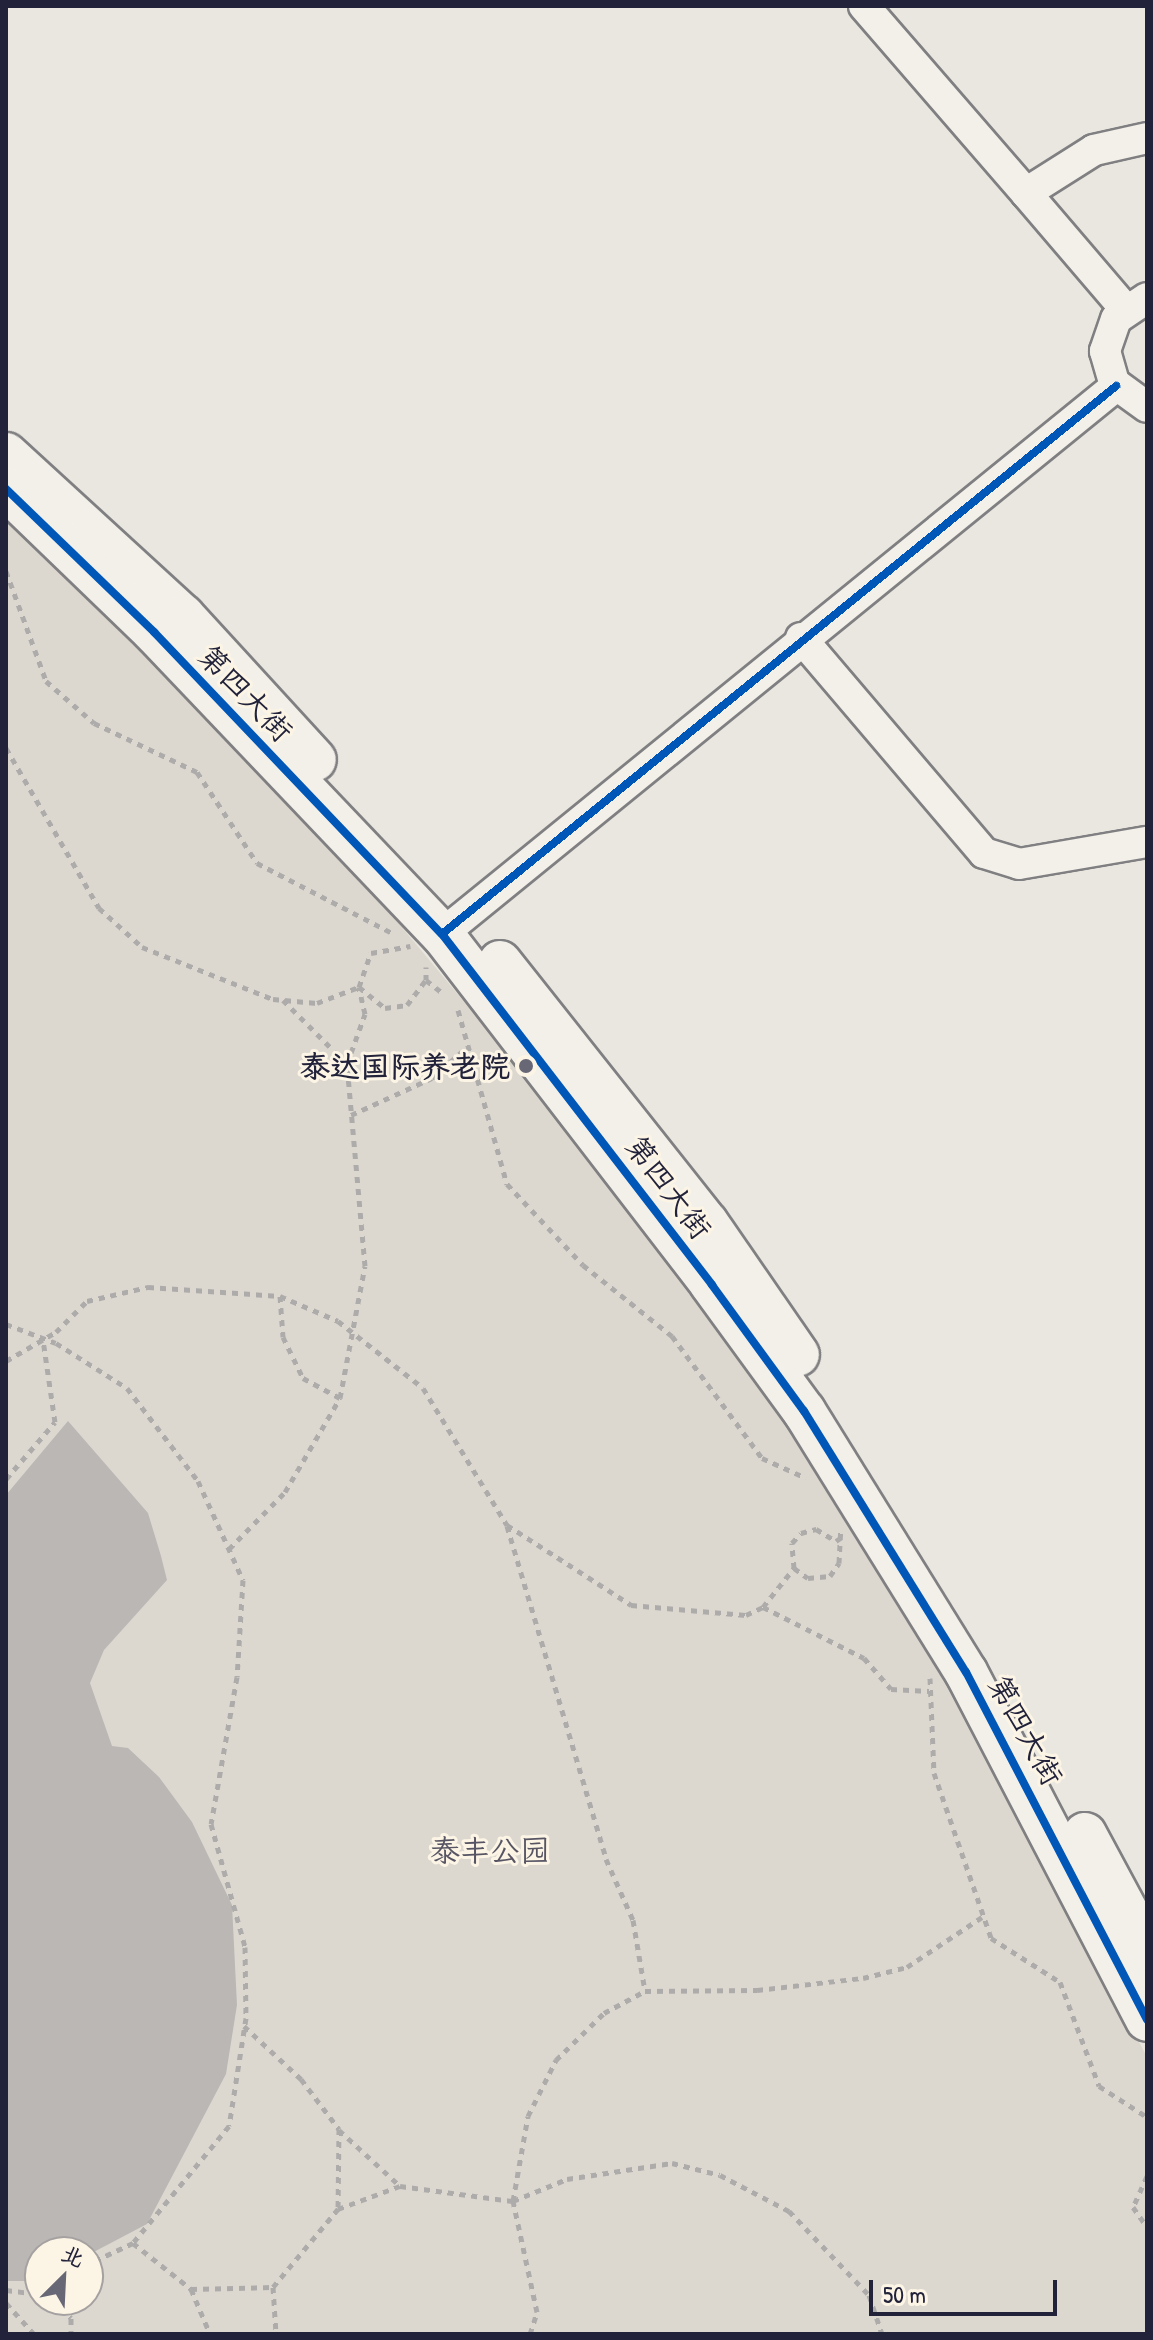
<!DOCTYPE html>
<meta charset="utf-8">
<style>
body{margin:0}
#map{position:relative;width:1153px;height:2340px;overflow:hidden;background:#eae7e0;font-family:"Patrick Hand","LXGW WenKai TC",sans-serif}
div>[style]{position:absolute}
.green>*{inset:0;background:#dcd8d0}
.water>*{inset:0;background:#bab7b5}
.path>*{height:5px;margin-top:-2.5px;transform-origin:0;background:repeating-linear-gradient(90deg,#aeacab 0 6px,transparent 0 12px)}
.roads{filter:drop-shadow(2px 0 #807f81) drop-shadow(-2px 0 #807f81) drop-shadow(0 2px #807f81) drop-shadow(0 -2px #807f81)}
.street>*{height:30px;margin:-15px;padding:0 15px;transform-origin:15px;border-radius:15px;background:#f3f0ea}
.secondary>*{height:42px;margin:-21px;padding:0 21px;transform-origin:21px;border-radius:21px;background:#f3f0ea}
.cycleway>*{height:8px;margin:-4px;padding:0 4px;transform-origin:4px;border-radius:4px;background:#0057b8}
.dots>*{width:22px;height:22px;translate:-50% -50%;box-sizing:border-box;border:4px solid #fcf5e5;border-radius:50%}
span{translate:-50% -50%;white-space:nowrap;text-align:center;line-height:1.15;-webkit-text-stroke:6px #fcf5e5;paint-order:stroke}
.street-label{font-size:30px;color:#22223b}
.poi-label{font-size:30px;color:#22223b;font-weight:700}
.right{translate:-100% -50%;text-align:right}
.park-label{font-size:30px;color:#575564}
.frame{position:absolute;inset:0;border:8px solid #22223b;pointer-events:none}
.north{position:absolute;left:24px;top:2236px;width:80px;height:80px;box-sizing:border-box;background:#fcf5e5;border:2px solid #a5a1a1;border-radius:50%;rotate:24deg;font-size:22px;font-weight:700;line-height:32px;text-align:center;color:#22223b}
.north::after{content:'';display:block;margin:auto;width:28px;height:36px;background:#686775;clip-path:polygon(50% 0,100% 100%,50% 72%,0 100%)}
.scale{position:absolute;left:869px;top:2280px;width:188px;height:36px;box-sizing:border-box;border:4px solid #22223b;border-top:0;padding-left:10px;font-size:24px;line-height:28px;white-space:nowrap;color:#22223b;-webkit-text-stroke:6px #fcf5e5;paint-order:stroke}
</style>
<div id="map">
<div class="green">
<i style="clip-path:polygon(evenodd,6px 509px,318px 827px,492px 1035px,718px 1319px,914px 1613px,1147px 2057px,1147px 2334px,6px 2334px,6px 509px,40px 2252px,88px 2252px,88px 2300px,40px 2300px,40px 2252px)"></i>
</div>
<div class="water">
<i style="clip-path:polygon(68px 1421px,148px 1513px,161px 1556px,167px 1580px,104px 1650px,90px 1683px,112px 1746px,128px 1748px,159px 1777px,192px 1822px,232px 1905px,237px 2005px,226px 2074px,147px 2224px,88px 2255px,40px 2252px,40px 2281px,6px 2281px,6px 1495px)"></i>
</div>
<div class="path">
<i style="left:6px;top:571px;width:117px;rotate:70deg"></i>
<i style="left:46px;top:681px;width:64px;rotate:41.2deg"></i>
<i style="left:94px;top:723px;width:114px;rotate:25.4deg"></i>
<i style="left:197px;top:772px;width:109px;rotate:56.6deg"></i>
<i style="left:257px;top:863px;width:154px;rotate:27.4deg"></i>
<i style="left:6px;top:748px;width:185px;rotate:59.8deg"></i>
<i style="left:99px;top:908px;width:58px;rotate:42.2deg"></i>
<i style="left:142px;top:947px;width:141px;rotate:21.7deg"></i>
<i style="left:273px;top:999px;width:44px;rotate:5.2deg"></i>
<i style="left:317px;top:1003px;width:45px;rotate:-20.9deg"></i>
<i style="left:359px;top:987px;width:33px;rotate:39deg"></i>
<i style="left:385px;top:1008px;width:22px;rotate:-8deg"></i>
<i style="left:407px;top:1005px;width:31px;rotate:-53deg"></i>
<i style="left:426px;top:980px;width:13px;rotate:-90deg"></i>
<i style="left:426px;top:980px;width:23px;rotate:38deg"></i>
<i style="left:283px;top:1000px;width:91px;rotate:45deg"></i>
<i style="left:347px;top:1064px;width:53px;rotate:-70.2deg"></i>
<i style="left:365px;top:1014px;width:28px;rotate:-103deg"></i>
<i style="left:359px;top:987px;width:36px;rotate:-71deg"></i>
<i style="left:371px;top:953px;width:40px;rotate:-10deg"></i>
<i style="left:458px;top:1010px;width:181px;rotate:74.3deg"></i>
<i style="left:507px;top:1184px;width:111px;rotate:46.8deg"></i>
<i style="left:583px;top:1265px;width:114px;rotate:38.6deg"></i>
<i style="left:672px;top:1336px;width:152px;rotate:53.6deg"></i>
<i style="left:762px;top:1458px;width:48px;rotate:24.4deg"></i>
<i style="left:351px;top:1115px;width:89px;rotate:-24.6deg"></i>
<i style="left:432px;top:1078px;width:44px;rotate:-41.3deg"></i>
<i style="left:280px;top:1296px;width:41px;rotate:85.8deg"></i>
<i style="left:283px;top:1337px;width:46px;rotate:64deg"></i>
<i style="left:303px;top:1378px;width:42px;rotate:28.4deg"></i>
<i style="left:340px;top:1398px;width:134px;rotate:-79.3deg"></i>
<i style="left:365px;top:1266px;width:203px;rotate:-95.1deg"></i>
<i style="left:6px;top:1324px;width:53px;rotate:20.8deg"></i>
<i style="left:56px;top:1343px;width:84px;rotate:32.4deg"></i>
<i style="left:127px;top:1388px;width:117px;rotate:52.6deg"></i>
<i style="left:198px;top:1481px;width:109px;rotate:65.6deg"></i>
<i style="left:243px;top:1580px;width:97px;rotate:93.5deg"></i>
<i style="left:237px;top:1677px;width:149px;rotate:100deg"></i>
<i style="left:211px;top:1824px;width:128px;rotate:74.5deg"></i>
<i style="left:245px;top:1947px;width:71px;rotate:89.2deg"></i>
<i style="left:246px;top:2018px;width:109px;rotate:98.9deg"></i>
<i style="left:229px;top:2126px;width:151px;rotate:129.4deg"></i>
<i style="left:133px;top:2243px;width:50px;rotate:155deg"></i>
<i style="left:6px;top:1361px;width:58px;rotate:-30.1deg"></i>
<i style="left:56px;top:1332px;width:44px;rotate:-45deg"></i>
<i style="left:87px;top:1301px;width:63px;rotate:-12.9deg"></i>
<i style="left:148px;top:1287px;width:132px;rotate:3.9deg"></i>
<i style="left:280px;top:1296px;width:63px;rotate:23.3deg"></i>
<i style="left:338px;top:1321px;width:108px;rotate:38.2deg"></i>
<i style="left:423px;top:1388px;width:161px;rotate:58.5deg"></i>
<i style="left:507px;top:1525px;width:148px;rotate:32.8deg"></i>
<i style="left:631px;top:1605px;width:115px;rotate:5deg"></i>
<i style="left:746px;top:1615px;width:19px;rotate:-25deg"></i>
<i style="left:763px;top:1607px;width:50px;rotate:-51.5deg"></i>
<i style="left:794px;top:1568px;width:25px;rotate:-95deg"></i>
<i style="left:792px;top:1543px;width:13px;rotate:-48deg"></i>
<i style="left:801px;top:1533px;width:16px;rotate:-15deg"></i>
<i style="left:816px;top:1529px;width:23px;rotate:31deg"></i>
<i style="left:836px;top:1541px;width:11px;rotate:-34deg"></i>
<i style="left:6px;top:1479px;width:75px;rotate:-49.3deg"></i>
<i style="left:55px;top:1422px;width:83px;rotate:-98.3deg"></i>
<i style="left:507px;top:1526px;width:347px;rotate:73.4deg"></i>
<i style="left:606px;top:1859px;width:67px;rotate:66.1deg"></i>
<i style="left:633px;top:1920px;width:72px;rotate:80.4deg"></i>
<i style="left:645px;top:1991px;width:112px;rotate:-0.5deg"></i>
<i style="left:757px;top:1990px;width:107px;rotate:-6.5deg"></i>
<i style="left:863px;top:1978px;width:45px;rotate:-14deg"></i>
<i style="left:907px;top:1967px;width:90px;rotate:-33.7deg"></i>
<i style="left:229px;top:1549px;width:80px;rotate:-45.5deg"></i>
<i style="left:285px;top:1492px;width:109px;rotate:-59.7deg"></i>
<i style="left:794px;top:1568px;width:17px;rotate:36deg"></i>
<i style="left:808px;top:1578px;width:22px;rotate:-5deg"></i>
<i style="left:830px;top:1576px;width:16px;rotate:-55deg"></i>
<i style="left:839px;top:1563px;width:35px;rotate:-87deg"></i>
<i style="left:763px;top:1607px;width:113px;rotate:26.8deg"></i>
<i style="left:864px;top:1658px;width:41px;rotate:48.9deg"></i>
<i style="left:891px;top:1689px;width:38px;rotate:3deg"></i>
<i style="left:930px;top:1678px;width:95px;rotate:87.6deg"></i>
<i style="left:934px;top:1773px;width:175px;rotate:70.9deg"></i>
<i style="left:991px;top:1938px;width:82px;rotate:32.5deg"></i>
<i style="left:1060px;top:1982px;width:111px;rotate:69.4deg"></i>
<i style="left:1099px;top:2086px;width:57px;rotate:32.9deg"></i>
<i style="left:244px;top:2026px;width:78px;rotate:42.9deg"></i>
<i style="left:301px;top:2079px;width:63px;rotate:52.8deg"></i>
<i style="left:339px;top:2129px;width:80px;rotate:90.7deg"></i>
<i style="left:339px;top:2130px;width:81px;rotate:42.5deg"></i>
<i style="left:1147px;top:2176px;width:34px;rotate:114deg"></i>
<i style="left:1133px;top:2207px;width:24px;rotate:55deg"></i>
<i style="left:133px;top:2243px;width:74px;rotate:38.4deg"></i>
<i style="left:191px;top:2289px;width:82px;rotate:-1.4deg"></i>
<i style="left:273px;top:2287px;width:102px;rotate:-50.2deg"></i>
<i style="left:338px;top:2209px;width:66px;rotate:-20.4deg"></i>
<i style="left:400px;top:2186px;width:114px;rotate:7.6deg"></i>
<i style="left:513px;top:2201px;width:86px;rotate:-80deg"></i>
<i style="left:528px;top:2116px;width:63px;rotate:-63.4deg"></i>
<i style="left:556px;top:2060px;width:67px;rotate:-44.4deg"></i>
<i style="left:604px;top:2013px;width:47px;rotate:-28.2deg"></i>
<i style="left:273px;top:2287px;width:47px;rotate:86.3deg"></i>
<i style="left:191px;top:2289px;width:49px;rotate:67.1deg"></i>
<i style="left:6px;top:2290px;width:34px;rotate:7deg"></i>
<i style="left:52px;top:2300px;width:26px;rotate:43deg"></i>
<i style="left:71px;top:2318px;width:16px;rotate:90deg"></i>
<i style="left:6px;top:2303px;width:42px;rotate:47.9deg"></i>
<i style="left:530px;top:2334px;width:23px;rotate:-72deg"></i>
<i style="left:537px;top:2312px;width:114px;rotate:-102.2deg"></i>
<i style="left:513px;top:2201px;width:58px;rotate:-22.2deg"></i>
<i style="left:567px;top:2179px;width:106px;rotate:-8.7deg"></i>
<i style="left:672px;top:2163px;width:49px;rotate:14deg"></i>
<i style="left:720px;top:2175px;width:78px;rotate:27.6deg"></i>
<i style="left:789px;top:2211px;width:116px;rotate:46.4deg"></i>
<i style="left:869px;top:2295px;width:41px;rotate:71.6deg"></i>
</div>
<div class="roads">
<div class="street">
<i style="left:864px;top:6px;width:247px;rotate:49.1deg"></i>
<i style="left:1026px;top:193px;width:80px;rotate:-32.3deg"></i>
<i style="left:1094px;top:150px;width:54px;rotate:-12.8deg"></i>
<i style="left:1026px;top:193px;width:153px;rotate:49.5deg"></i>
<i style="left:1147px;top:298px;width:37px;rotate:146deg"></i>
<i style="left:1116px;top:319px;width:34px;rotate:109deg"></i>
<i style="left:1105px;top:351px;width:33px;rotate:74deg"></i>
<i style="left:1114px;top:383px;width:41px;rotate:36deg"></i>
<i style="left:801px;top:638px;width:282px;rotate:49.6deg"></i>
<i style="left:984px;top:853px;width:37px;rotate:17deg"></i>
<i style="left:1019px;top:864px;width:130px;rotate:-9.8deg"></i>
<i style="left:442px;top:934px;width:869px;rotate:-39.11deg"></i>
</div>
<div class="secondary">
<i style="left:6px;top:454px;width:240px;rotate:42.5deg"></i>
<i style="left:183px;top:616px;width:195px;rotate:47.5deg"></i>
<i style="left:6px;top:489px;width:206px;rotate:44deg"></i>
<i style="left:154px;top:632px;width:417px;rotate:46.4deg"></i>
<i style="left:442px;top:934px;width:443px;rotate:52.4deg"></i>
<i style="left:712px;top:1285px;width:156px;rotate:53.9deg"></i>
<i style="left:804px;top:1411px;width:307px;rotate:58.2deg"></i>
<i style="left:966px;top:1672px;width:392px;rotate:62.5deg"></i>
<i style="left:500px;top:962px;width:333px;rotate:51.6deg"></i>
<i style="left:707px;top:1223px;width:160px;rotate:55.4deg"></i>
<i style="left:1085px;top:1834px;width:131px;rotate:61.7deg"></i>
</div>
</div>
<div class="cycleway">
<i style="left:6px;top:489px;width:206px;rotate:44deg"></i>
<i style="left:154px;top:632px;width:417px;rotate:46.4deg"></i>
<i style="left:442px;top:934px;width:443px;rotate:52.4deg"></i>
<i style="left:712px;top:1285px;width:156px;rotate:53.9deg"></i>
<i style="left:804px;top:1411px;width:307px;rotate:58.2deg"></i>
<i style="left:966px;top:1672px;width:392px;rotate:62.5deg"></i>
<i style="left:442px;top:934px;width:869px;rotate:-39.11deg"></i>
</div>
<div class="dots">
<i style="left:526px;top:1066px;background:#686775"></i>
</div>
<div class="street-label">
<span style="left:246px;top:693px;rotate:46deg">第四大街</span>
<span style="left:669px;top:1187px;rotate:53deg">第四大街</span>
<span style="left:1026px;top:1730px;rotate:61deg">第四大街</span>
</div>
<div class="poi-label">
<span class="right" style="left:510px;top:1066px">泰达国际养老院</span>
</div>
<div class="park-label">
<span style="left:490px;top:1850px">泰丰公园</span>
</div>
<div class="frame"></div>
<div class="north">北</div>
<div class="scale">50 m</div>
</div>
